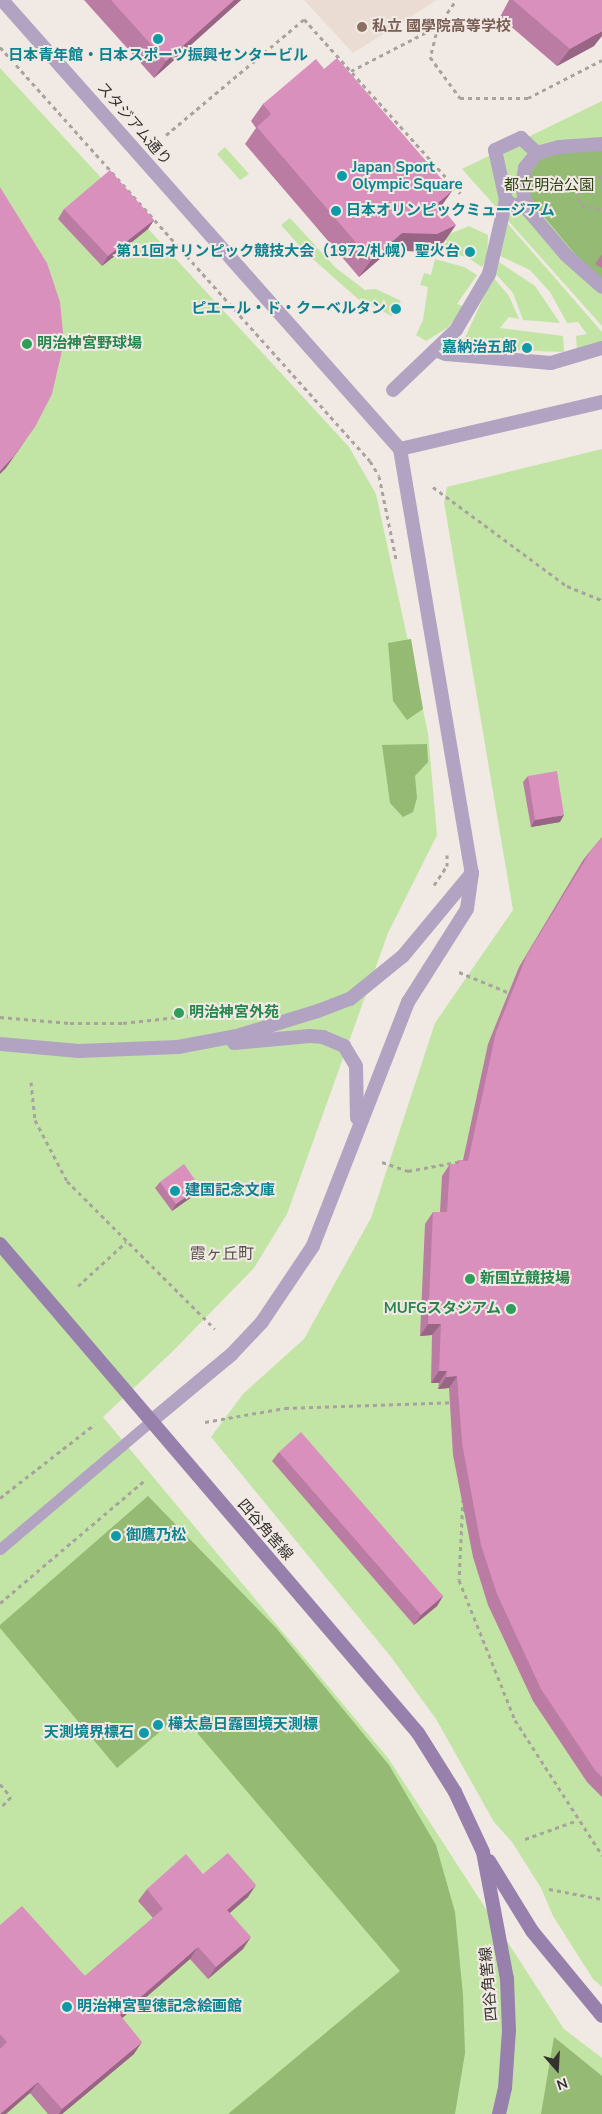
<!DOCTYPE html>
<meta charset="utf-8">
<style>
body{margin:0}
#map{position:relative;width:602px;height:2114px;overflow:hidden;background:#f1e9e3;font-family:"Nunito Sans","Noto Sans JP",sans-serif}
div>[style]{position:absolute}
.built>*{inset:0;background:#eadcd2}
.green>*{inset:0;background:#c2e5a6}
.forest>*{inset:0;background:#94ba73}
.path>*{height:3px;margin-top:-1.5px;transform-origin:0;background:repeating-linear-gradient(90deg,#a9a39e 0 4px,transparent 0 8px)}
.service>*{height:11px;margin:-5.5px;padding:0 5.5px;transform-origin:5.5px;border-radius:5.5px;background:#b3a3c2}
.pedestrian>*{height:14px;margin:-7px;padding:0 7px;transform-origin:7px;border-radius:7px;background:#b3a3c2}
.tertiary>*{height:14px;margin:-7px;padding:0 7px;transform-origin:7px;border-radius:7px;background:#b3a3c2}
.secondary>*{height:14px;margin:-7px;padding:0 7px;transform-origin:7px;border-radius:7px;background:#9880ad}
.wall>*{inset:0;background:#bb7ca3}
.shaded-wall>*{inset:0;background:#996584}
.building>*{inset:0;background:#da90bd}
.dots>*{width:14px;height:14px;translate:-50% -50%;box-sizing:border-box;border:2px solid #f1e9e3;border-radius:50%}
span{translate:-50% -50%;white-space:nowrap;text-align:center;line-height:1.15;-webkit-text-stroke:4px #f1e9e3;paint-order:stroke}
.education-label{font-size:15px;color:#785e54;font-weight:700}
.left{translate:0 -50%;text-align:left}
.culture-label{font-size:15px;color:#0d838f;font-weight:700}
.right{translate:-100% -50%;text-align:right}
.street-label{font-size:15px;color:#34312f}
.park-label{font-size:15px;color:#28410e}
.leisure-label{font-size:15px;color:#27864d;font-weight:700}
.neighbourhood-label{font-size:16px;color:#59524e}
.north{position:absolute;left:532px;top:2044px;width:50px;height:50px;-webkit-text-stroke:4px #f1e9e3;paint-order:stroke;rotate:161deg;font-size:14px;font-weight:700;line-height:20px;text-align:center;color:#34312f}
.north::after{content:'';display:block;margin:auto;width:18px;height:22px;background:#34312f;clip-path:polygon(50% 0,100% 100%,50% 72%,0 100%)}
</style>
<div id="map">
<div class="built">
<i style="clip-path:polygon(304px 0,437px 0,353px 53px)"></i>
</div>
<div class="green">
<i style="clip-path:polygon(0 68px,349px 447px,376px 494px,428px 733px,437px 835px,388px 933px,287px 1214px,254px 1268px,173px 1351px,103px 1417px,388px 1758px,564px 2029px,602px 2058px,602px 2114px,0 2114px)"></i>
<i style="clip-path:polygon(602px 101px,602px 326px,462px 169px)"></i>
<i style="clip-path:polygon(225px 147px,249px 174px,240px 180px,217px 154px)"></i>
<i style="clip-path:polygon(502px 217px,602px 332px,602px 344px,577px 350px,576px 336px,587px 334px,578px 322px,567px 323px,550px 292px,530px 270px,500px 256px)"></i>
<i style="clip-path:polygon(290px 218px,336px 268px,365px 290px,376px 289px,401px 301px,392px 316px,358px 299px,305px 252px,281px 225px)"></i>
<i style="clip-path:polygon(469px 226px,488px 235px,487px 258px,482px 267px,468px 258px,438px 248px,447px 242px,444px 236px)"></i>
<i style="clip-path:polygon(435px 259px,464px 267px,477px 275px,457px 304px,466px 307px,447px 328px,426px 341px,416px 335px,423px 320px,428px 287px,420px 285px,424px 273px,431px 275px)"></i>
<i style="clip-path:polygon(499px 262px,535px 286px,560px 323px,523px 320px,513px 293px,495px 273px)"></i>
<i style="clip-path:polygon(493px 277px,509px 296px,519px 319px,509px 317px,500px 328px,563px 336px,564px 352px,508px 350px,506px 357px,461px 346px)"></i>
<i style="clip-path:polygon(602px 449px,602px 1987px,593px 1979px,553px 1916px,541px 1888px,512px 1842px,494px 1822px,436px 1719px,391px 1657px,211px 1437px,243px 1394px,304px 1339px,371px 1218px,435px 1023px,513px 910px,444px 502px,447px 487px)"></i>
</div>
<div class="forest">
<i style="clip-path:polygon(602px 149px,602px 281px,590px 272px,530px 200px,527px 179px,538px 160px,558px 153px)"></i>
<i style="clip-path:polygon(411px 639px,423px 709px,407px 720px,393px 701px,388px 643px)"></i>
<i style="clip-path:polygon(427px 744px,428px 762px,415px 776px,417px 798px,413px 812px,403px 817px,390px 803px,382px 745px)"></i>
<i style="clip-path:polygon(148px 1496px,277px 1629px,389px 1765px,436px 1845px,455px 1912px,463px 1995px,465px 2053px,455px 2114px,228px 2114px,400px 1971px,181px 1714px,117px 1768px,0 1628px,0 1625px)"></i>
<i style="clip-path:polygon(554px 2037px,602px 2076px,602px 2114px,541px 2114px)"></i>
</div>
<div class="path">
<i style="left:438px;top:26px;width:32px;rotate:-55deg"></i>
<i style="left:0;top:47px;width:555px;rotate:48.21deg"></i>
<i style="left:370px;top:461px;width:17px;rotate:59deg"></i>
<i style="left:379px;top:476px;width:85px;rotate:78.4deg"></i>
<i style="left:351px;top:71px;width:98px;rotate:-27.3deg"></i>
<i style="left:438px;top:26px;width:32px;rotate:104deg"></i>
<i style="left:430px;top:57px;width:51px;rotate:53.8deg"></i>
<i style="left:460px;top:98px;width:68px"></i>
<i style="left:528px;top:98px;width:83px;rotate:-27.2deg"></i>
<i style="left:166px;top:135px;width:180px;rotate:-40deg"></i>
<i style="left:304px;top:19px;width:234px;rotate:48.1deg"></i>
<i style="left:602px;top:176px;width:30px;rotate:150deg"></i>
<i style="left:576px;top:191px;width:15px;rotate:70deg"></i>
<i style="left:581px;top:205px;width:22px;rotate:13deg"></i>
<i style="left:433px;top:487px;width:167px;rotate:36.5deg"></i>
<i style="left:567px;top:586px;width:38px;rotate:22deg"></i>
<i style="left:434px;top:885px;width:23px;rotate:-56deg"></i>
<i style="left:447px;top:866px;width:11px;rotate:-90deg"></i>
<i style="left:459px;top:972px;width:57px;rotate:22.5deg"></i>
<i style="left:0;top:1017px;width:70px;rotate:4.9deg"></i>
<i style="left:70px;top:1023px;width:53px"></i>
<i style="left:123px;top:1023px;width:128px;rotate:-6.3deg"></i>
<i style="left:31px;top:1082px;width:38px;rotate:84deg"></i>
<i style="left:35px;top:1120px;width:69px;rotate:62.3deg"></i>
<i style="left:67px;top:1181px;width:209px;rotate:45deg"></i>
<i style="left:382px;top:1162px;width:28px;rotate:19deg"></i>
<i style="left:408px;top:1171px;width:55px;rotate:-10.5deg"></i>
<i style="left:78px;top:1286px;width:65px;rotate:-42.5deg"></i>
<i style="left:205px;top:1422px;width:81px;rotate:-9.9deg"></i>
<i style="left:285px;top:1408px;width:168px;rotate:-2deg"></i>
<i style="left:0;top:1498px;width:120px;rotate:-37.9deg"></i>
<i style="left:463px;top:1499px;width:81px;rotate:92.8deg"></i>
<i style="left:459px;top:1580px;width:151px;rotate:68.2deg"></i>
<i style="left:515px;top:1720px;width:161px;rotate:57.2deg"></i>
<i style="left:0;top:1603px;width:190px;rotate:-40.3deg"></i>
<i style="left:0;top:1784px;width:17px;rotate:50deg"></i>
<i style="left:11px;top:1797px;width:16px;rotate:135deg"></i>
<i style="left:525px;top:1839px;width:56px;rotate:-19.7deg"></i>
<i style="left:549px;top:1889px;width:54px;rotate:10.7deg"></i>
</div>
<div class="service">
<i style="left:0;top:1549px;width:197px;rotate:-40.3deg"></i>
</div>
<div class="pedestrian">
<i style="left:602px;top:144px;width:43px;rotate:176deg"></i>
<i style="left:559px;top:147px;width:23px;rotate:165deg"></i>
<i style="left:537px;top:153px;width:19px;rotate:129deg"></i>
<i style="left:525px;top:168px;width:19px;rotate:99deg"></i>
<i style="left:522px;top:187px;width:23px;rotate:77deg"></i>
<i style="left:527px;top:209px;width:60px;rotate:49.7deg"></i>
<i style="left:566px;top:255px;width:48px;rotate:41.6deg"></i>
<i style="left:526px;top:202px;width:13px;rotate:162deg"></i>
<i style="left:514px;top:206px;width:10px;rotate:-143deg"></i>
<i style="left:506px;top:200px;width:51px;rotate:-102.4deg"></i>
<i style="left:495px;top:150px;width:29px;rotate:-25deg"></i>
<i style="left:521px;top:138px;width:22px;rotate:43deg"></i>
<i style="left:435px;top:350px;width:12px;rotate:20deg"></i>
<i style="left:446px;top:354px;width:105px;rotate:4.9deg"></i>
<i style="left:551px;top:363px;width:53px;rotate:-16.4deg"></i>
<i style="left:393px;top:390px;width:87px;rotate:-43.6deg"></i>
<i style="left:456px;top:330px;width:65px;rotate:-59.5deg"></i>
<i style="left:489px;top:274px;width:76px;rotate:-77.1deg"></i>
</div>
<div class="tertiary">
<i style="left:2px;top:0;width:600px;rotate:48.45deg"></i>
<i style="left:400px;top:449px;width:430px;rotate:80.4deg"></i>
<i style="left:472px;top:873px;width:36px;rotate:98deg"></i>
<i style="left:467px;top:909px;width:110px;rotate:122.4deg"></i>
<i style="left:408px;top:1002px;width:262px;rotate:111.3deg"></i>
<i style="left:313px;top:1246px;width:92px;rotate:123.9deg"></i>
<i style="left:262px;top:1322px;width:44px;rotate:133.2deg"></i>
<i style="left:232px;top:1354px;width:107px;rotate:140.3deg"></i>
<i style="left:400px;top:449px;width:207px;rotate:-13.1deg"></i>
<i style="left:234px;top:1043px;width:76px;rotate:-5.3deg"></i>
<i style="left:310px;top:1036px;width:13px;rotate:4deg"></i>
<i style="left:323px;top:1037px;width:23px;rotate:23deg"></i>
<i style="left:344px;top:1046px;width:23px;rotate:59deg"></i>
<i style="left:356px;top:1066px;width:52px;rotate:88.9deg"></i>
<i style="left:0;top:1044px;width:79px;rotate:5.1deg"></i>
<i style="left:79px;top:1051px;width:99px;rotate:-2.3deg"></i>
<i style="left:178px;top:1047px;width:60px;rotate:-10.6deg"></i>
<i style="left:237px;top:1036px;width:85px;rotate:-17.2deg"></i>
<i style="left:318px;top:1011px;width:34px;rotate:-21deg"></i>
<i style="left:350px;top:999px;width:68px;rotate:-39.1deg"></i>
<i style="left:403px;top:956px;width:108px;rotate:-50.3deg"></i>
</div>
<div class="secondary">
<i style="left:0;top:1244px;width:643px;rotate:49.48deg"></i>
<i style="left:418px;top:1733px;width:70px;rotate:57.9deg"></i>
<i style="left:455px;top:1792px;width:66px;rotate:65deg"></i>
<i style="left:483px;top:1852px;width:129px;rotate:79.3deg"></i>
<i style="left:507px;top:1979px;width:51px;rotate:87.8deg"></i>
<i style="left:509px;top:2030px;width:58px;rotate:93.9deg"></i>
<i style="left:505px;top:2088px;width:27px;rotate:103deg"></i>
<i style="left:489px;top:1861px;width:82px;rotate:58.4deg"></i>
<i style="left:532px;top:1931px;width:110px;rotate:50.5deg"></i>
</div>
<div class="wall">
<i style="clip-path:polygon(84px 0,241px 0,154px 78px)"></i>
<i style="clip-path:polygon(509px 0,602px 0,594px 46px,557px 66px,500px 17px)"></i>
<i style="clip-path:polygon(324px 69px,452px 191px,441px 206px,444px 242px,425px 252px,390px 250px,359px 277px,245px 144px,256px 128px,251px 121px,263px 104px)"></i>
<i style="clip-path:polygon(64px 209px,154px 220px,148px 229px,102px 266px,58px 219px)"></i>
<i style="clip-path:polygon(602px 254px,602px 268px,595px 264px)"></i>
<i style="clip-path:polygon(528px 776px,560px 822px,531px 827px,523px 782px)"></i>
<i style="clip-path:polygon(602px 837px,602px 1797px,587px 1782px,533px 1701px,488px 1605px,473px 1557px,453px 1455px,449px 1388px,438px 1389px,439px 1383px,431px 1383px,432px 1335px,420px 1336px,425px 1224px,433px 1212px,440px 1212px,442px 1176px,450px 1164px,456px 1164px,459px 1160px,463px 1160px,488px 1044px,519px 967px,583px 860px,592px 849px)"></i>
<i style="clip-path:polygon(160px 1182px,196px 1194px,172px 1211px,155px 1188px)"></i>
<i style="clip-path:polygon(279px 1452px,443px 1596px,437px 1606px,414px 1625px,272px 1461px)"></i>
<i style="clip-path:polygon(203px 1874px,248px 1897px,230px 1913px,243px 1949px,208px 1979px,190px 1959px,122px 2018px,134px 2054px,62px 2114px,48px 2114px,30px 2093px,0 2114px,0 1925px,85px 1976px,153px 1918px,138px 1901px,147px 1889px)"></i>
</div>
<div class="shaded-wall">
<i style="clip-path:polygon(234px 0,241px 0,154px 78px,166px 61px)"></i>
<i style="clip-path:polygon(602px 31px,602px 36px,594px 46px,557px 66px,570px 49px)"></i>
<i style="clip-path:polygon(452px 191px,440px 208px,438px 203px)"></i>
<i style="clip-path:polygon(154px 220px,148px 229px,102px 266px,108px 256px)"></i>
<i style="clip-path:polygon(456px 225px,444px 242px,425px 252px,390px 250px,359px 277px,371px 260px,402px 233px)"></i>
<i style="clip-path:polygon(27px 438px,6px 468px,0 474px,0 471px)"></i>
<i style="clip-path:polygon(564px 815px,560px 822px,531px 827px,535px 820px)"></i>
<i style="clip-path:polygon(200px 1187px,196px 1194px,172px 1211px,176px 1204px)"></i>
<i style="clip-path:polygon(428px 1324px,441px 1324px,432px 1335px,420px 1336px)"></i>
<i style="clip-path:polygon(439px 1371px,447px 1371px,439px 1383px,431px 1383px)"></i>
<i style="clip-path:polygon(457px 1376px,449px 1388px,438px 1389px,446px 1377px)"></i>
<i style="clip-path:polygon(443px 1596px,437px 1606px,414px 1625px,421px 1615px)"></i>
<i style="clip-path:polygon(256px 1885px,248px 1897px,219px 1922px,227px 1910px)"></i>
<i style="clip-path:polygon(251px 1937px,243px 1949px,208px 1979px,216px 1967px)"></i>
<i style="clip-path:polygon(198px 1947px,190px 1959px,112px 2027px,120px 2015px)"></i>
<i style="clip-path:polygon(142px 2042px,134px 2054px,62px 2114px,59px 2114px,62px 2109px)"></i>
<i style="clip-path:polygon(38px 2082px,30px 2093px,6px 2114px,0 2114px)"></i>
</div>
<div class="building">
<i style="clip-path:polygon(111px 0,234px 0,166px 61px)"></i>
<i style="clip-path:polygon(513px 0,602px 0,602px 31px,570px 49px)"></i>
<i style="clip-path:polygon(337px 58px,452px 191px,438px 203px,456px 225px,437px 234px,402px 233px,371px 260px,257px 127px,271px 114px,263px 104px,316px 59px,324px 69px)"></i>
<i style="clip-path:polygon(110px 170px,154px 220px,108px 256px,64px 209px)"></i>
<i style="clip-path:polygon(0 187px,47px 263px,60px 302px,64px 342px,52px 394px,35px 427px,14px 456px,0 471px)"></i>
<i style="clip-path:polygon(557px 771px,564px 815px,535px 820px,528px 776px)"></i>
<i style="clip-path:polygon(602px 837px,602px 1777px,595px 1770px,541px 1689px,497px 1594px,481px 1545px,462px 1443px,457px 1376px,446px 1377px,447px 1371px,439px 1371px,441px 1324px,428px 1324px,433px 1212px,447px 1212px,450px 1164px,458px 1164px,459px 1160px,468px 1161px,496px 1032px,527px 955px,592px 849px)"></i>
<i style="clip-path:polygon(184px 1164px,200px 1187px,176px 1204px,160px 1182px)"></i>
<i style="clip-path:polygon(301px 1432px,443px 1596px,421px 1615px,279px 1452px)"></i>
<i style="clip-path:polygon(228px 1853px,256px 1885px,227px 1910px,251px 1937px,216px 1967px,198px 1947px,120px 2015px,142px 2042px,62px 2109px,38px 2082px,0 2114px,0 2049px,7px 2042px,0 2034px,0 1925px,22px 1906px,85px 1976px,163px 1909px,147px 1889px,186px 1854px,203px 1874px)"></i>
</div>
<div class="dots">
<i style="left:362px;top:27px;background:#8d6e63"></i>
<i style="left:158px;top:39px;background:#0f9aa8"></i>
<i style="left:342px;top:176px;background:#0f9aa8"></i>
<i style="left:336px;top:211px;background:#0f9aa8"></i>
<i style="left:470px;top:252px;background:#0f9aa8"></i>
<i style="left:396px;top:309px;background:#0f9aa8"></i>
<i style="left:27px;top:344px;background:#2e9e5b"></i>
<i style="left:527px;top:348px;background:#0f9aa8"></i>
<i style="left:179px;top:1013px;background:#2e9e5b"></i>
<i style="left:175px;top:1191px;background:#0f9aa8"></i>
<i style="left:470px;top:1279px;background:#2e9e5b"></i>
<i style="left:511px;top:1309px;background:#2e9e5b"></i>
<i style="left:116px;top:1536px;background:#0f9aa8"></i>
<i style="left:158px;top:1725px;background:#0f9aa8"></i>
<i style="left:144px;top:1733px;background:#0f9aa8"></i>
<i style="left:67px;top:2007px;background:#0f9aa8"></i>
</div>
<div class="education-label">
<span class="left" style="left:372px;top:27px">私立 國學院高等学校</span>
</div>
<div class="culture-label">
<span style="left:158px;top:56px">日本青年館・日本スポーツ振興センタービル</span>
<span class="left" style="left:352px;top:176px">Japan Sport<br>Olympic Square</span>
<span class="left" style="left:346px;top:211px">日本オリンピックミュージアム</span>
<span class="right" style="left:460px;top:252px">第11回オリンピック競技大会（1972/札幌）聖火台</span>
<span class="right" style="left:386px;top:309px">ピエール・ド・クーベルタン</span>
<span class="right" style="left:517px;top:348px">嘉納治五郎</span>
<span class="left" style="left:185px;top:1191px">建国記念文庫</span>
<span class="left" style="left:126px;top:1536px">御鷹乃松</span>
<span class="left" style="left:168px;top:1725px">樺太島日露国境天測標</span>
<span class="right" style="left:134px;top:1733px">天測境界標石</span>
<span class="left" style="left:77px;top:2007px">明治神宮聖徳記念絵画館</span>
</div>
<div class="street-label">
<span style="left:134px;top:124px;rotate:49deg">スタジアム通り</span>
<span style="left:265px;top:1530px;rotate:49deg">四谷角筈線</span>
<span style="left:489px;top:1984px;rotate:-95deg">四谷角筈線</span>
</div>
<div class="park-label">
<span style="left:549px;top:186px">都立明治公園</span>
</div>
<div class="leisure-label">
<span class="left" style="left:37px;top:344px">明治神宮野球場</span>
<span class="left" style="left:189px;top:1013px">明治神宮外苑</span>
<span class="left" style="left:480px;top:1279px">新国立競技場</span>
<span class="right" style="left:501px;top:1309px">MUFGスタジアム</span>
</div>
<div class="neighbourhood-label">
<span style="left:222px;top:1254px">霞ヶ丘町</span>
</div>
<div class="north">N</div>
</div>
